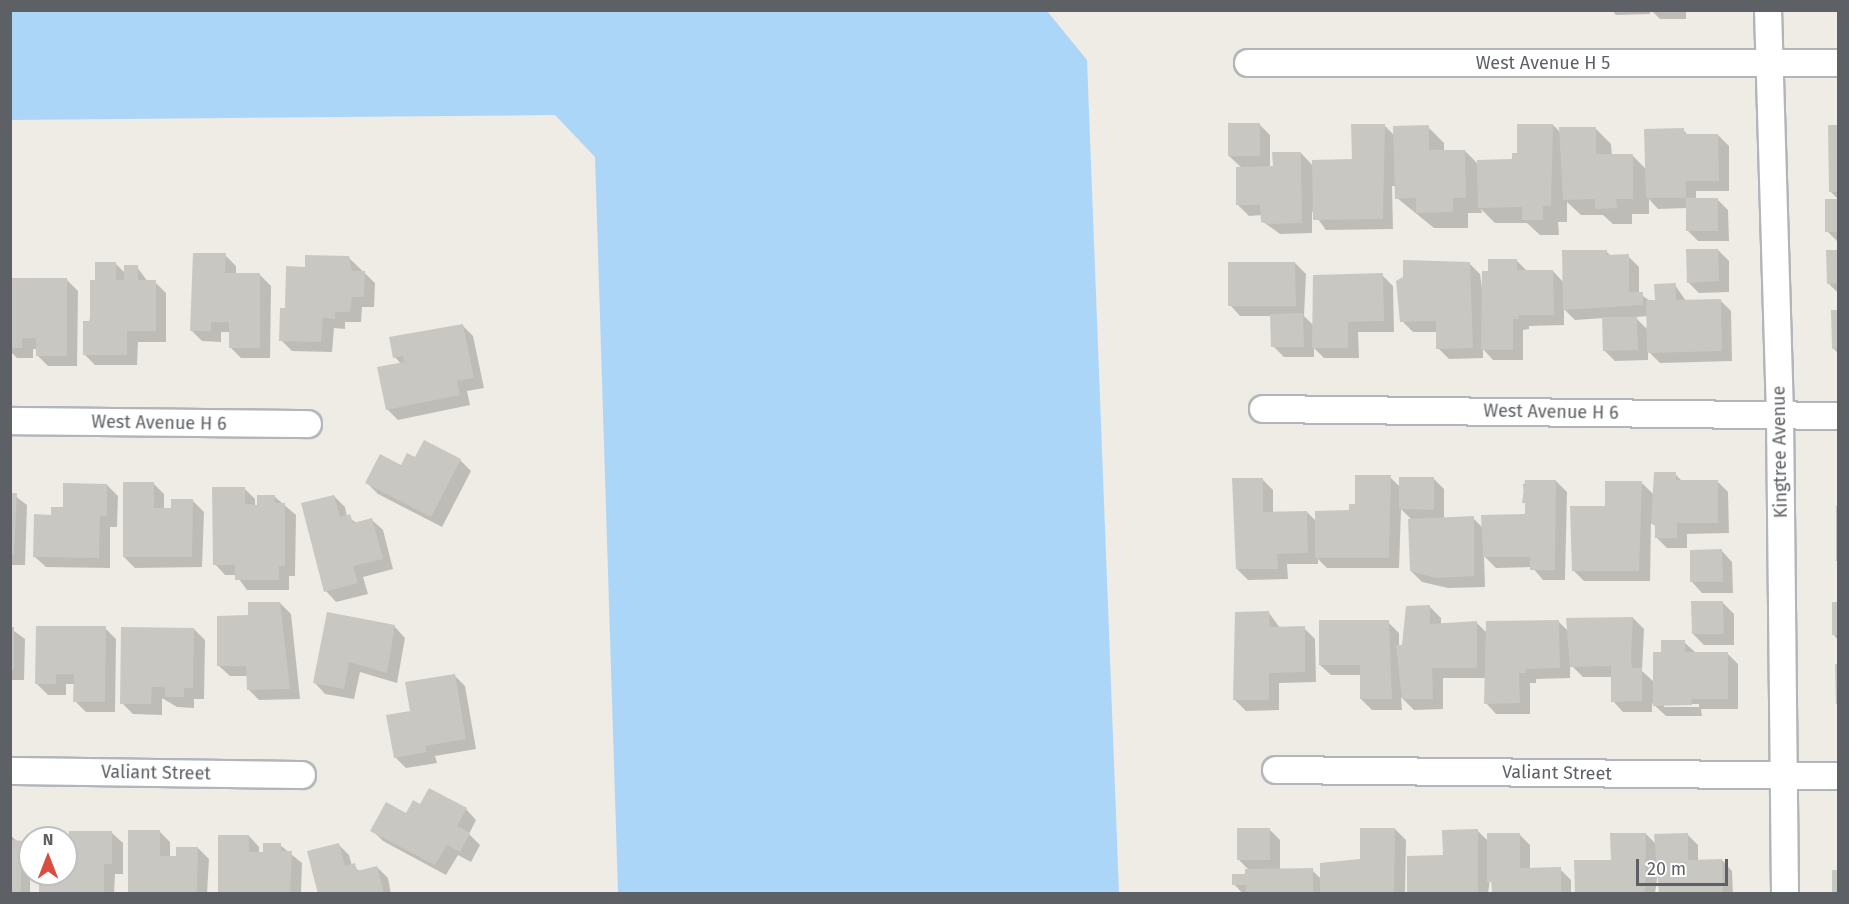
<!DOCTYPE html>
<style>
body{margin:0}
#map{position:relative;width:1849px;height:904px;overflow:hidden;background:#eeece5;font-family:"Fira Sans",sans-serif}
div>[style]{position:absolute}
.water>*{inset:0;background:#acd6f7}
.shadow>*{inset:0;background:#0003}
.building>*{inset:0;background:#c9c7c2}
.roads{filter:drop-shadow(2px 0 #b2b5b9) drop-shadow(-2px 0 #b2b5b9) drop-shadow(0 2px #b2b5b9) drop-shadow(0 -2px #b2b5b9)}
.minor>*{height:26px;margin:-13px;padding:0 13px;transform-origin:13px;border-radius:13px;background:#fff}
span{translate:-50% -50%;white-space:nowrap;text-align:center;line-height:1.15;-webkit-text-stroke:5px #fff;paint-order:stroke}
.street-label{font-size:18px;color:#5d6064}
.frame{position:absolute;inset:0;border:12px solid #5d6064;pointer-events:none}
.north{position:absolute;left:18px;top:826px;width:60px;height:60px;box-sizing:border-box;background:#fff;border:2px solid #bebfc1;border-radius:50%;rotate:0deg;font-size:16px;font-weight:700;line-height:24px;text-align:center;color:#5d6064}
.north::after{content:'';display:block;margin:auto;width:21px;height:27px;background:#da4c3f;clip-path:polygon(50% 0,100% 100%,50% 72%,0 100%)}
.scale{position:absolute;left:1636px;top:859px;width:92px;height:27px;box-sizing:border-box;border:3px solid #5d6064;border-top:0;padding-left:8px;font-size:18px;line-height:21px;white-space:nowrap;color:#5d6064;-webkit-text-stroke:4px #fff;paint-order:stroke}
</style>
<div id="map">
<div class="water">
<i style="clip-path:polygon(10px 11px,1047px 11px,1087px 60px,1119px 893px,618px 893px,595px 157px,555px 115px,11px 120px)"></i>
</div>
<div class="shadow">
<i style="clip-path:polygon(1612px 10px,1650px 10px,1650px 14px,1616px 15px)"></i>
<i style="clip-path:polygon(1651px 10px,1686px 10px,1686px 19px,1660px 19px)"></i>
<i style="clip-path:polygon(1259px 124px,1270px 135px,1270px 168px,1301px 153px,1314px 167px,1354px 161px,1384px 125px,1395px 136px,1428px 127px,1444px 143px,1444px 152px,1465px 151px,1479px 165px,1513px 161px,1553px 125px,1561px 133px,1595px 128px,1611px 144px,1612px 156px,1632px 155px,1647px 170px,1683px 130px,1689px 136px,1718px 135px,1729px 146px,1729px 191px,1696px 191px,1696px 199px,1717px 199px,1728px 210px,1729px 241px,1698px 241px,1687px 230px,1687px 208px,1658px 209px,1649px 199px,1649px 214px,1632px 214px,1632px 224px,1613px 224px,1603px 215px,1581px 215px,1567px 202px,1567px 222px,1558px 222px,1559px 235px,1540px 235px,1527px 223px,1495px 223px,1481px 209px,1482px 213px,1468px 213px,1468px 228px,1434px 228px,1397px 198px,1396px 186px,1392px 186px,1393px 229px,1326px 230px,1312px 211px,1312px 233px,1280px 234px,1262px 221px,1262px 215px,1249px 216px,1238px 205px,1242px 168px,1229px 156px)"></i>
<i style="clip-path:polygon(1830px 126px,1838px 126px,1838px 199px,1831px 192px)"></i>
<i style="clip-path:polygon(1827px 200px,1838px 200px,1838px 242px,1827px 231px)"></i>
<i style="clip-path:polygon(1718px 250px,1729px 261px,1729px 292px,1699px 293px,1688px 282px)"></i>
<i style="clip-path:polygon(evenodd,1606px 251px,1611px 256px,1628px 256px,1639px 267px,1639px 293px,1650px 301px,1656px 301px,1675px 285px,1686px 301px,1720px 300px,1731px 311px,1732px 361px,1660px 363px,1648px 351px,1648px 360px,1615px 361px,1604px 350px,1604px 318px,1575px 320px,1564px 309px,1564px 325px,1529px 326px,1529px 329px,1523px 330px,1523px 360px,1493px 360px,1483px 349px,1483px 358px,1449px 359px,1438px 348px,1437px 332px,1413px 332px,1402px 321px,1469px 263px,1480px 274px,1483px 296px,1490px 272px,1517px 261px,1528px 272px,1553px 271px,1564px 283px,1606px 251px,1648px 316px,1648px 330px,1635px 317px,1648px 316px)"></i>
<i style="clip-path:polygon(1828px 252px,1838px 252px,1838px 293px,1828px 283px)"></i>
<i style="clip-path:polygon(225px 255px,236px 266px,236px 275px,260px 275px,271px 286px,270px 358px,241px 358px,230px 347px,231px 332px,221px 332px,221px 342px,202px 341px,191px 330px)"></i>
<i style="clip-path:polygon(349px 258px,375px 283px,374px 307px,362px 307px,361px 322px,345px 322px,345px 329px,334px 328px,332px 352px,292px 351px,281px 340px,287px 310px,307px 268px)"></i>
<i style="clip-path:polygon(1295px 263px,1306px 274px,1304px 316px,1314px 326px,1382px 275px,1393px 286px,1394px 332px,1358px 332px,1359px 358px,1324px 358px,1314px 348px,1314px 357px,1284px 357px,1273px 346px,1272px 316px,1240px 316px,1230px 305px)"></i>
<i style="clip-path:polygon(116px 264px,125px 273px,137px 267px,148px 282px,155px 282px,166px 293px,166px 342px,138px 342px,137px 365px,95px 365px,84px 354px,96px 281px)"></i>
<i style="clip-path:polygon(10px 280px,67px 280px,78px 291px,77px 366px,48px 366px,37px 355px,37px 349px,33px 349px,33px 358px,17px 358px,10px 351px)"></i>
<i style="clip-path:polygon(1832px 311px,1838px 311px,1838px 353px,1833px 348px)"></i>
<i style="clip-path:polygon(462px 325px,473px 336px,484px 388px,467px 391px,470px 405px,398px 420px,387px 409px,401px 364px,395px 357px)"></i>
<i style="clip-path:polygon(415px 459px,460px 460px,471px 471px,442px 527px,378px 494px,367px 483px)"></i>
<i style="clip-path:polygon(1675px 474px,1683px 482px,1717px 481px,1728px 492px,1729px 533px,1687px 534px,1687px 548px,1667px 548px,1656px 537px,1656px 527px,1651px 522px,1650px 581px,1584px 581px,1573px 570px,1607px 508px,1641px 482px,1654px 495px)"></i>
<i style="clip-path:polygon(1390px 477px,1400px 487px,1433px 478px,1444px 489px,1444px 519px,1473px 518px,1483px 528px,1527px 516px,1523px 484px,1556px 481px,1567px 492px,1565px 580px,1543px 580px,1532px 567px,1496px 568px,1484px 556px,1485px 587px,1448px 588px,1422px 582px,1411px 571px,1412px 520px,1401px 509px,1399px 568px,1327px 568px,1318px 559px,1318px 564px,1287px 564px,1288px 579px,1248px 580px,1237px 569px,1262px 479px,1273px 490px,1273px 513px,1307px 512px,1317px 522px,1350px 512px)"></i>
<i style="clip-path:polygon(153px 483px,164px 494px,164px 510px,193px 501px,204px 512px,202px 567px,135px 568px,124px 557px)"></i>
<i style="clip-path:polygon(107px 485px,118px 496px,117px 527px,110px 527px,110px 568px,46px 567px,35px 557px,52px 516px)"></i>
<i style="clip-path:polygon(244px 488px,255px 499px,255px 506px,275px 497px,296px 515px,295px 576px,289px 576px,289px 590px,247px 590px,236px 575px,225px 575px,215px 564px)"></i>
<i style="clip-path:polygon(10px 492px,27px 505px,25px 565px,10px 565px)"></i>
<i style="clip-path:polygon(334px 496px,345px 507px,347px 517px,357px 523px,372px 520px,383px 530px,393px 569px,363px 577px,368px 594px,336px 602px,326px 591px)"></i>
<i style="clip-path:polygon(1837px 507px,1838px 507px,1838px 561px,1838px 560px)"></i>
<i style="clip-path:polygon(1722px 551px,1732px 562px,1733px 593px,1702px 593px,1692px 582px)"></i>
<i style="clip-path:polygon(280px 603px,291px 614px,300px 699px,259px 700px,248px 689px,248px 676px,230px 676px,219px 666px,250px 617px)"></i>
<i style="clip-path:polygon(1723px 603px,1734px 614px,1734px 645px,1704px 645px,1693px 634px)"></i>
<i style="clip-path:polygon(1834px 603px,1838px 603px,1838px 640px,1833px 634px)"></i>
<i style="clip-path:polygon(evenodd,1430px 607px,1441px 618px,1441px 625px,1476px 622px,1487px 633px,1559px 622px,1569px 632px,1633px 618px,1644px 629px,1642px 671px,1655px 683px,1662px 654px,1684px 642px,1696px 653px,1727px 653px,1738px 664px,1738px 709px,1701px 709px,1702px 716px,1666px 716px,1652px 703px,1652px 712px,1623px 712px,1613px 701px,1612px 677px,1583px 677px,1570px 664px,1570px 678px,1536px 679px,1536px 683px,1530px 683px,1530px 714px,1496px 714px,1486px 703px,1486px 678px,1443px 678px,1443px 709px,1414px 710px,1401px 697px,1402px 710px,1372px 710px,1361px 699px,1361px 675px,1331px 675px,1320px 665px,1388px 622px,1399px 633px,1399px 646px,1403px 646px,1430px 607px,1664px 704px,1699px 704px,1699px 707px,1664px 707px,1664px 704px)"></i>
<i style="clip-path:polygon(1269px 613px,1280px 628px,1304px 628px,1315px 639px,1316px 682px,1279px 683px,1279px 710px,1246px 711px,1235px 700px)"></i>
<i style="clip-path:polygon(395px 627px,405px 638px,397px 683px,360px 672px,354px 699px,325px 694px,315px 683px)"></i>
<i style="clip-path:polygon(10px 628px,25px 639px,24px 680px,10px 680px)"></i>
<i style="clip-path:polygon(105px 628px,116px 639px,115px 712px,86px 712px,75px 701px,75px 684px,66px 684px,66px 695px,48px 695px,37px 684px)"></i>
<i style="clip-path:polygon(194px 629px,205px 640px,204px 699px,194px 699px,194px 708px,177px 707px,162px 698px,162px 715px,133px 714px,122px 703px)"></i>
<i style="clip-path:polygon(1837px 666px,1838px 666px,1838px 705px,1837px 703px)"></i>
<i style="clip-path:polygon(454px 675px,465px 686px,476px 749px,435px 756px,437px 763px,406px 768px,395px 757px,411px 712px)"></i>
<i style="clip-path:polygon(421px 806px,466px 809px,476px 820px,469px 834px,480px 845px,471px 862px,458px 855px,446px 875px,383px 841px,372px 830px)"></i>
<i style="clip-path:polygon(1269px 829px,1280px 840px,1280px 870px,1312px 870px,1321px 879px,1362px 861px,1395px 829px,1406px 840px,1405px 894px,1243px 894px,1234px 884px,1249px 870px,1239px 860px)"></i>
<i style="clip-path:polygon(159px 831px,170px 842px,170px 858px,198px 848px,209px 859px,207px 894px,130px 894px)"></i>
<i style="clip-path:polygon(1478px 831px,1489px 842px,1519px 834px,1530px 845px,1530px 869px,1560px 869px,1571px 880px,1571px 894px,1492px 894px,1491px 870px,1488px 894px,1409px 894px,1444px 857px)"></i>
<i style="clip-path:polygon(112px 833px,123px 843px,123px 874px,115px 874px,114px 894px,41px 894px,41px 874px,32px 874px,66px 874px,66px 857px)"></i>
<i style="clip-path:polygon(1646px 834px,1657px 845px,1687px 834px,1698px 845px,1698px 861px,1722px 860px,1732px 871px,1733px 894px,1660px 894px,1658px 871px,1655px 894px,1577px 894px)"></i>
<i style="clip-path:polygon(10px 835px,30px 852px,30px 894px,10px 894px)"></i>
<i style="clip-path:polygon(249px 836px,259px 847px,259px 854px,280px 845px,302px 863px,301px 894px,219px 894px)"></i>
<i style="clip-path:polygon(338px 844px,349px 855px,352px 866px,361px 872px,377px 867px,388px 878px,391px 894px,319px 894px)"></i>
</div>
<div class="building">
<i style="clip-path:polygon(1228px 123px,1260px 123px,1260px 156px,1228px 156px)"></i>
<i style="clip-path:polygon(1351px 124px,1385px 124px,1383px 219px,1313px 220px,1312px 160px,1352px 159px)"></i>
<i style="clip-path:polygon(1517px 124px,1553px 124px,1551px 206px,1543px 206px,1543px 220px,1522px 220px,1522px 207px,1478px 208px,1477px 160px,1512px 159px,1512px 153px,1517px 153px)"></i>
<i style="clip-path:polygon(1429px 125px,1429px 150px,1465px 150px,1466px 198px,1453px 198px,1453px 212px,1416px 213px,1416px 198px,1395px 199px,1393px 126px)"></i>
<i style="clip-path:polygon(1828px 125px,1838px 125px,1838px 192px,1829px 192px)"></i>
<i style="clip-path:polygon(1559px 127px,1596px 127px,1596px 154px,1633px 154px,1633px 199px,1616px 199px,1617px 208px,1595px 209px,1595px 199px,1563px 200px)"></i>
<i style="clip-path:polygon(1684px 128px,1684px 134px,1718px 134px,1719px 181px,1686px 181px,1686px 198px,1646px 198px,1644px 129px)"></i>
<i style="clip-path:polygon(1272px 152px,1301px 152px,1302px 223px,1268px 224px,1261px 222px,1260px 205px,1236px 205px,1236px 167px,1273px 166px)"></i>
<i style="clip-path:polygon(1686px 198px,1718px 198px,1718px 231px,1686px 231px)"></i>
<i style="clip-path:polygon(1825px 199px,1838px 199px,1838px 232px,1825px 232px)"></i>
<i style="clip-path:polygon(1686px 249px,1718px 249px,1719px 281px,1687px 283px)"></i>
<i style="clip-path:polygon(1562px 250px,1607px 250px,1607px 255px,1629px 254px,1629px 292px,1643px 292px,1643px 305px,1563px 310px)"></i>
<i style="clip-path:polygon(1826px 250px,1838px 250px,1838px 283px,1827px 284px)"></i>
<i style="clip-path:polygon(193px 253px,226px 253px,225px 273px,260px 273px,260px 348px,229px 348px,229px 322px,211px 322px,211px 331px,190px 331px)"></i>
<i style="clip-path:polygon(305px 255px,349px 256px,352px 271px,365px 271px,364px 297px,352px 297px,350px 312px,335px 312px,335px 319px,323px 318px,321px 342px,279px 341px,280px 308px,285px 308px,286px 266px,305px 267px)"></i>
<i style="clip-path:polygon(1488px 259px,1517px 259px,1517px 270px,1553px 270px,1554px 315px,1519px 315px,1519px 319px,1513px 319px,1513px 350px,1481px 350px,1482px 271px,1488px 271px)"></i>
<i style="clip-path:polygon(1403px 260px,1470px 262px,1473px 348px,1436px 349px,1436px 321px,1400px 322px,1396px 281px,1403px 277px)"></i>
<i style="clip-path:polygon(95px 262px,116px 262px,116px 280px,124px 280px,124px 265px,138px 265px,138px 280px,156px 280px,156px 331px,127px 331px,127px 355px,83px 355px,83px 321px,90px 321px,90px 280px,95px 280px)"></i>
<i style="clip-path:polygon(1228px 262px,1295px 262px,1296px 306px,1228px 306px)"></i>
<i style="clip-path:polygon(1383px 273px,1384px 321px,1348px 322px,1348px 348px,1312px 348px,1313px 275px)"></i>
<i style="clip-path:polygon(10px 278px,67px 278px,67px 356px,36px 356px,36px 338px,22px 338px,22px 348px,10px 348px)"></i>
<i style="clip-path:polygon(1676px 283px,1676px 300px,1721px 299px,1722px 351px,1647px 353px,1646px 300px,1655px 300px,1654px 284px)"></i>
<i style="clip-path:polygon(1831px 310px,1838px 310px,1838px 348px,1832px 349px)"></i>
<i style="clip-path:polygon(1303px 313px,1304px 347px,1271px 347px,1270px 314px)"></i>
<i style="clip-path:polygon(1602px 317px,1637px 317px,1638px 350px,1603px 351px)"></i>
<i style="clip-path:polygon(463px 324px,474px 378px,457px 381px,460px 395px,386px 410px,377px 367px,404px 362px,403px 356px,393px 358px,389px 337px)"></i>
<i style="clip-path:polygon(424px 440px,461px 459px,431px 517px,365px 483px,380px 454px,401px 465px,407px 453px,415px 457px)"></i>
<i style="clip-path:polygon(1654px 472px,1676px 472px,1676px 480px,1718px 480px,1718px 523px,1677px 523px,1677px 538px,1655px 538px,1655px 524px,1651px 524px)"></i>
<i style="clip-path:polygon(1355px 475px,1391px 475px,1389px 558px,1315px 558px,1315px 511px,1349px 510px,1349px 504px,1355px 504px)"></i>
<i style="clip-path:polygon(1399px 477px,1434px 477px,1434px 510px,1399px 509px)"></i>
<i style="clip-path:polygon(1232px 478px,1263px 478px,1263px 512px,1307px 511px,1308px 553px,1277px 554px,1278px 569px,1236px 569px)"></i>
<i style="clip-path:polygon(1525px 480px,1556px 480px,1555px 570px,1530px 570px,1530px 557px,1483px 557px,1481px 515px,1525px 514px,1525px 503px,1522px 503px)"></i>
<i style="clip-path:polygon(1605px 481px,1642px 481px,1639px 571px,1572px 571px,1570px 506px,1605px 506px)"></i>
<i style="clip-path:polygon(123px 482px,154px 482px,154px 508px,171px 508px,171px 499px,193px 499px,192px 557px,123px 557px)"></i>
<i style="clip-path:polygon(63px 483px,107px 484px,107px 516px,100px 516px,99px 558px,33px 557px,34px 514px,51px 515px,51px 507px,63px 507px)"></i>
<i style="clip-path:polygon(212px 487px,245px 487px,245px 504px,257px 505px,257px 495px,275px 495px,275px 503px,285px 503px,285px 566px,279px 566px,279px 580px,235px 580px,235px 565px,213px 565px)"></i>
<i style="clip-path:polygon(10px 493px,17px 493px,14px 555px,10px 555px)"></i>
<i style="clip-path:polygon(334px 495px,340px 517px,350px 514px,353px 523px,372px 518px,383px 559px,353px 566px,358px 583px,324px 592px,301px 503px)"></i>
<i style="clip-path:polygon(1836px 506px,1838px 506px,1838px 561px,1836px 561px)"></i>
<i style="clip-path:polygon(1474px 516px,1474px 576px,1436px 578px,1410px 571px,1408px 519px)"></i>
<i style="clip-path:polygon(1722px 549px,1723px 582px,1690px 582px,1690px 550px)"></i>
<i style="clip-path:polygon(1691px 601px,1723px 601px,1724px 634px,1692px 634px)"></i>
<i style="clip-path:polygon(248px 602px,280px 602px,290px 689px,247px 690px,246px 666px,217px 666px,217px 616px,248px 615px)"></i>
<i style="clip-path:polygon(1832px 602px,1838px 602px,1838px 635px,1832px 635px)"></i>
<i style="clip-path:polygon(1430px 605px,1430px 624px,1477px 621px,1477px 668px,1432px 668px,1433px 699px,1402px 699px,1396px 645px,1402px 645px,1406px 606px)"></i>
<i style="clip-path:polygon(1269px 611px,1270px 627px,1305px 626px,1305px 672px,1269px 673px,1269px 700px,1233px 700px,1235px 612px)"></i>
<i style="clip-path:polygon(327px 612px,395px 625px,387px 673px,349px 662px,344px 689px,313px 683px)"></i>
<i style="clip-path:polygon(1633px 617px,1631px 657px,1632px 668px,1642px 668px,1642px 701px,1611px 702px,1611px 666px,1570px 667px,1566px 618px)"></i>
<i style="clip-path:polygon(1319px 620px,1389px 620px,1392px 699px,1360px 699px,1360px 665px,1319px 665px)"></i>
<i style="clip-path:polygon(1559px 620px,1560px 668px,1526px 669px,1526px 673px,1519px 673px,1520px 703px,1484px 704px,1486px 621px)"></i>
<i style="clip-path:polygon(36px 626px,106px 626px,105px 702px,73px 702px,74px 674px,56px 674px,56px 684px,35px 684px)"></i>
<i style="clip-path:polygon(10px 627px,14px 627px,14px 670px,10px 670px)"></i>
<i style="clip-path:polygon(121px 627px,194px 628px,193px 688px,184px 688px,184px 697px,165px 697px,165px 687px,152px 687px,151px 704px,120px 704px)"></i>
<i style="clip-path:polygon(1661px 640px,1685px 640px,1685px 652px,1728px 652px,1728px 699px,1691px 699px,1692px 705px,1653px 706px,1653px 652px,1661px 652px)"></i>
<i style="clip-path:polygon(1835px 664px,1838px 664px,1838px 704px,1836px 704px)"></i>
<i style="clip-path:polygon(455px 674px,466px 739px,425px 746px,427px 752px,394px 758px,386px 715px,410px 711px,405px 682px)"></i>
<i style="clip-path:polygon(429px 788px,467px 808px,457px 826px,470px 833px,460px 852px,447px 845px,435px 865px,370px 831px,386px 802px,406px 813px,413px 800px,420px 804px)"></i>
<i style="clip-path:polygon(1237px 828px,1270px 828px,1270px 860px,1237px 860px)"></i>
<i style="clip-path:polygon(1360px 828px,1395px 828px,1394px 894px,1320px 894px,1320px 863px,1360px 859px)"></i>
<i style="clip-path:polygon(1478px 829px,1478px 894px,1407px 894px,1407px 856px,1443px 855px,1442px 830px)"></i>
<i style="clip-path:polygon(128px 830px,160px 830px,160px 856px,176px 856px,176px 847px,198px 847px,197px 894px,128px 894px)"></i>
<i style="clip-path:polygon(69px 831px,112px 831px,112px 864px,104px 864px,104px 894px,39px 894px,39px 874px,66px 874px)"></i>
<i style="clip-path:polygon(1487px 833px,1520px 833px,1520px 868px,1561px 867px,1561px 894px,1492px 894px,1492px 882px,1487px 882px)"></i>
<i style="clip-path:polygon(1610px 833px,1646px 833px,1645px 894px,1575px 894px,1574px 860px,1611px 860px)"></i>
<i style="clip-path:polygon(1688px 833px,1688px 860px,1722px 859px,1723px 894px,1659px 894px,1654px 834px)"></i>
<i style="clip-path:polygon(218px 835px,249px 835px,249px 852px,263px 852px,263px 843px,281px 843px,281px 851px,292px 851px,290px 894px,218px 894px)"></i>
<i style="clip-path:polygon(10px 840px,25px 841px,21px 843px,21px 853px,30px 853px,30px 864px,21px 864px,21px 894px,10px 894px)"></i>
<i style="clip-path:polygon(339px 843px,345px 866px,355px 863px,357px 871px,377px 866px,384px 894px,318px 894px,307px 851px)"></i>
<i style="clip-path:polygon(1313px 868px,1313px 894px,1246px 894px,1246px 885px,1232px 885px,1232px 874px,1245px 874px,1245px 869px)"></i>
<i style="clip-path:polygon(1832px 870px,1838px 870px,1838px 894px,1832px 894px)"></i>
</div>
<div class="roads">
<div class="minor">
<i style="left:1768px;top:10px;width:405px;rotate:88.3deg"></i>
<i style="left:1780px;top:415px;width:479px;rotate:89.4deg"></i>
<i style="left:1248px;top:63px;width:590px"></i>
<i style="left:1263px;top:409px;width:575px;rotate:0.7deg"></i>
<i style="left:10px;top:421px;width:298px;rotate:0.6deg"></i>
<i style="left:1276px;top:770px;width:562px;rotate:0.61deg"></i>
<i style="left:10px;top:771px;width:292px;rotate:0.8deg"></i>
</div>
</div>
<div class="street-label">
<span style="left:1543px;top:63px">West Avenue H 5</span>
<span style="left:1551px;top:412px;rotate:1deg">West Avenue H 6</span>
<span style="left:159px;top:423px;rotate:1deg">West Avenue H 6</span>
<span style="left:1780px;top:452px;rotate:-91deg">Kingtree Avenue</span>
<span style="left:156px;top:773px;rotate:1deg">Valiant Street</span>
<span style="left:1557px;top:773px;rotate:1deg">Valiant Street</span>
</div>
<div class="frame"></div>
<div class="north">N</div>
<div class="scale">20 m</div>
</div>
